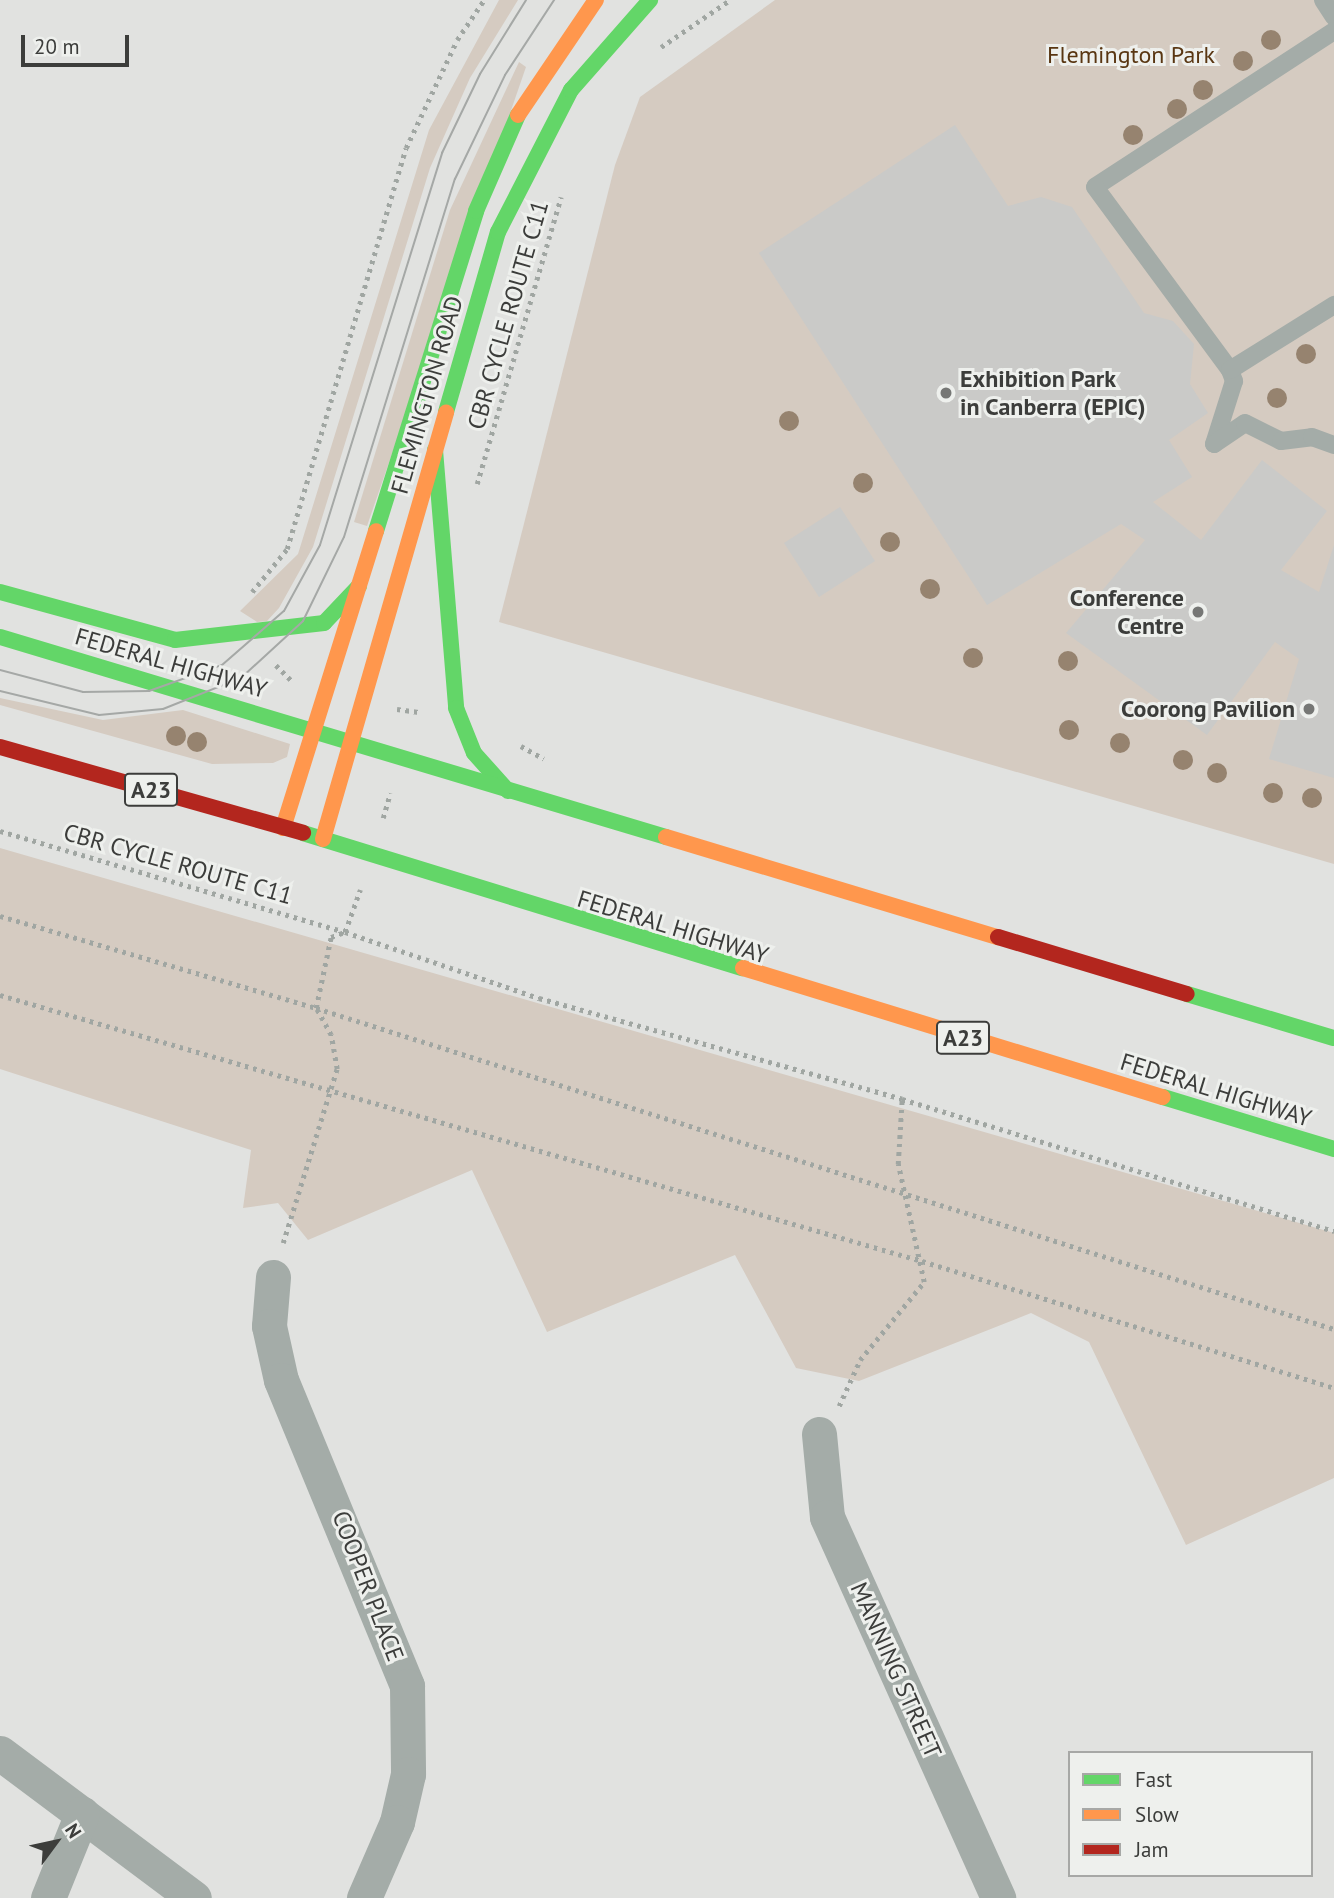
<!DOCTYPE html>
<style>
body{margin:0}
#map{position:relative;width:1334px;height:1898px;overflow:hidden;background:#e1e2e0;font-family:"PT Sans",sans-serif}
div>[style]{position:absolute}
.green>*{inset:0;background:#d5cbc1}
.building>*{inset:0;background:#cacac8}
.path>*{height:4.5px;margin-top:-2.25px;transform-origin:0;background:repeating-linear-gradient(90deg,#a0a6a2 0 3.5px,transparent 0 8.5px)}
.lane>*{height:18px;margin:-9px;padding:0 9px;transform-origin:9px;border-radius:9px;background:#a4aca8}
.street>*{height:35px;margin:-17.5px;padding:0 17.5px;transform-origin:17.5px;border-radius:17.5px;background:#a4aca8}
.fast>*{height:16px;margin:-8px;padding:0 8px;transform-origin:8px;border-radius:8px;background:#63d668}
.slow>*{height:16px;margin:-8px;padding:0 8px;transform-origin:8px;border-radius:8px;background:#ff974d}
.jam>*{height:16px;margin:-8px;padding:0 8px;transform-origin:8px;border-radius:8px;background:#b3261e}
.tram>*{height:2px;margin:-1px;padding:0 1px;transform-origin:1px;border-radius:1px;background:#a5a8a6}
.trees>*{width:20px;height:20px;margin:-10px;border-radius:50%;background:#96836f}
.dots>*{width:19px;height:19px;translate:-50% -50%;box-sizing:border-box;border:4px solid #eef0ed;border-radius:50%}
span{translate:-50% -50%;white-space:nowrap;text-align:center;line-height:1.15;-webkit-text-stroke:6px #eef0ed;paint-order:stroke}
.shield-label span{padding:2px 5px;background:#eef0ed;border:2px solid;border-radius:5px;-webkit-text-stroke-width:0}
.shield-label{font-size:23px;color:#3c3d3b;font-weight:700}
.park-label{font-size:24px;color:#593612}
.street-label{font-size:24px;color:#3c3d3b}
.poi-label{font-size:24px;color:#3c3d3b;font-weight:700}
.left{translate:0 -50%;text-align:left}
.right{translate:-100% -50%;text-align:right}
.legend{position:absolute;left:1068px;top:1751px;width:245px;height:126px;box-sizing:border-box;background:#eef0ed;border:2px solid #a7a8a6;margin:0;padding:9px 12px;list-style:none;font-size:21px;color:#3c3d3b}
.legend li{display:flex;align-items:center;gap:14px;height:35px}
.legend b{width:35px;border:2px solid #a7a8a6}
.north{position:absolute;left:21px;top:1807px;width:70px;height:70px;-webkit-text-stroke:5px #eef0ed;paint-order:stroke;rotate:57deg;font-size:19px;font-weight:700;line-height:28px;text-align:center;color:#3c3d3b}
.north::after{content:'';display:block;margin:auto;width:24px;height:32px;background:#3c3d3b;clip-path:polygon(50% 0,100% 100%,50% 72%,0 100%)}
.scale{position:absolute;left:21px;top:35px;width:108px;height:32px;box-sizing:border-box;border:4px solid #3c3d3b;border-top:0;padding-left:9px;font-size:21px;line-height:24px;white-space:nowrap;color:#3c3d3b;-webkit-text-stroke:5px #eef0ed;paint-order:stroke}
</style>
<div id="map">
<div class="green">
<i style="clip-path:polygon(499px 0,518px 0,470px 78px,430px 168px,313px 547px,279px 608px,267px 621px,257px 622px,240px 611px,298px 554px,429px 130px)"></i>
<i style="clip-path:polygon(775px 0,1334px 0,1334px 864px,499px 622px,615px 165px,640px 97px)"></i>
<i style="clip-path:polygon(519px 62px,526px 67px,367px 526px,354px 522px,450px 210px)"></i>
<i style="clip-path:polygon(0 698px,103px 720px,183px 710px,290px 744px,287px 757px,273px 763px,212px 764px,0 705px)"></i>
<i style="clip-path:polygon(0 848px,1334px 1233px,1334px 1478px,1186px 1545px,1089px 1342px,1031px 1313px,859px 1381px,796px 1368px,735px 1255px,547px 1332px,472px 1170px,308px 1240px,278px 1203px,243px 1208px,251px 1150px,0 1069px)"></i>
</div>
<div class="building">
<i style="clip-path:polygon(955px 125px,1008px 206px,1041px 197px,1072px 207px,1144px 313px,1173px 321px,1194px 344px,1190px 384px,1208px 413px,1169px 440px,1192px 477px,1153px 502px,1201px 540px,1262px 460px,1327px 511px,1281px 570px,1319px 592px,1334px 545px,1334px 778px,1269px 759px,1299px 659px,1275px 642px,1207px 735px,1066px 633px,1145px 540px,1121px 524px,987px 605px,759px 253px)"></i>
<i style="clip-path:polygon(840px 507px,875px 561px,819px 597px,784px 543px)"></i>
</div>
<div class="path">
<i style="left:661px;top:47px;width:83px;rotate:-34.3deg"></i>
<i style="left:477px;top:484px;width:299px;rotate:-73.7deg"></i>
<i style="left:252px;top:592px;width:55px;rotate:-50.9deg"></i>
<i style="left:287px;top:549px;width:418px;rotate:-73.5deg"></i>
<i style="left:406px;top:148px;width:119px;rotate:-64.7deg"></i>
<i style="left:457px;top:40px;width:48px;rotate:-56deg"></i>
<i style="left:276px;top:665px;width:21px;rotate:45deg"></i>
<i style="left:397px;top:709px;width:22px;rotate:8deg"></i>
<i style="left:521px;top:746px;width:26px;rotate:29deg"></i>
<i style="left:383px;top:818px;width:26px;rotate:-74deg"></i>
<i style="left:0;top:831px;width:359px;rotate:16.3deg"></i>
<i style="left:345px;top:932px;width:205px;rotate:18.8deg"></i>
<i style="left:539px;top:998px;width:377px;rotate:15.5deg"></i>
<i style="left:902px;top:1099px;width:452px;rotate:17deg"></i>
<i style="left:0;top:916px;width:329px;rotate:16.2deg"></i>
<i style="left:316px;top:1008px;width:1067px;rotate:17.5deg"></i>
<i style="left:345px;top:932px;width:45px;rotate:-70.3deg"></i>
<i style="left:0;top:995px;width:960px;rotate:16.09deg"></i>
<i style="left:922px;top:1261px;width:431px;rotate:17.1deg"></i>
<i style="left:283px;top:1243px;width:182px;rotate:-72.8deg"></i>
<i style="left:337px;top:1069px;width:35px;rotate:-100deg"></i>
<i style="left:331px;top:1035px;width:31px;rotate:-119deg"></i>
<i style="left:316px;top:1008px;width:73px;rotate:-78.1deg"></i>
<i style="left:331px;top:937px;width:15px;rotate:-20deg"></i>
<i style="left:839px;top:1406px;width:51px;rotate:-65.5deg"></i>
<i style="left:860px;top:1360px;width:101px;rotate:-50.6deg"></i>
<i style="left:924px;top:1282px;width:121px;rotate:-102.4deg"></i>
<i style="left:898px;top:1164px;width:65px;rotate:-86.5deg"></i>
</div>
<div class="lane">
<i style="left:1323px;top:0;width:20px;rotate:57deg"></i>
<i style="left:1334px;top:31px;width:285px;rotate:146.9deg"></i>
<i style="left:1095px;top:187px;width:227px;rotate:53.6deg"></i>
<i style="left:1230px;top:370px;width:12px;rotate:70deg"></i>
<i style="left:1234px;top:381px;width:66px;rotate:107.6deg"></i>
<i style="left:1214px;top:444px;width:37px;rotate:-34deg"></i>
<i style="left:1245px;top:423px;width:40px;rotate:26.6deg"></i>
<i style="left:1281px;top:441px;width:31px;rotate:-7deg"></i>
<i style="left:1312px;top:437px;width:23px;rotate:20deg"></i>
<i style="left:1230px;top:370px;width:123px;rotate:-32deg"></i>
</div>
<div class="street">
<i style="left:273px;top:1277px;width:49px;rotate:94.7deg"></i>
<i style="left:269px;top:1326px;width:55px;rotate:77.5deg"></i>
<i style="left:281px;top:1380px;width:331px;rotate:67.6deg"></i>
<i style="left:407px;top:1686px;width:88px;rotate:89.3deg"></i>
<i style="left:408px;top:1774px;width:49px;rotate:102.9deg"></i>
<i style="left:397px;top:1822px;width:83px;rotate:113.5deg"></i>
<i style="left:819px;top:1434px;width:83px;rotate:84.5deg"></i>
<i style="left:827px;top:1517px;width:418px;rotate:65.8deg"></i>
<i style="left:0;top:1753px;width:242px;rotate:36.8deg"></i>
<i style="left:48px;top:1898px;width:91px;rotate:-68deg"></i>
</div>
<div class="fast">
<i style="left:446px;top:412px;width:187px;rotate:-73.9deg"></i>
<i style="left:498px;top:232px;width:160px;rotate:-62.8deg"></i>
<i style="left:571px;top:90px;width:120px;rotate:-48.7deg"></i>
<i style="left:435px;top:450px;width:259px;rotate:85.3deg"></i>
<i style="left:456px;top:708px;width:48px;rotate:68.2deg"></i>
<i style="left:474px;top:753px;width:51px;rotate:48.2deg"></i>
<i style="left:376px;top:531px;width:335px;rotate:-72.6deg"></i>
<i style="left:476px;top:211px;width:105px;rotate:-66.4deg"></i>
<i style="left:0;top:592px;width:181px;rotate:15.3deg"></i>
<i style="left:175px;top:640px;width:150px;rotate:-6.5deg"></i>
<i style="left:324px;top:623px;width:51px;rotate:-46.6deg"></i>
<i style="left:0;top:637px;width:695px;rotate:16.72deg"></i>
<i style="left:303px;top:833px;width:460px;rotate:17.1deg"></i>
<i style="left:1187px;top:994px;width:153px;rotate:16.7deg"></i>
<i style="left:1163px;top:1097px;width:179px;rotate:16.9deg"></i>
</div>
<div class="slow">
<i style="left:518px;top:115px;width:139px;rotate:-55.9deg"></i>
<i style="left:283px;top:828px;width:311px;rotate:-72.6deg"></i>
<i style="left:666px;top:837px;width:347px;rotate:16.8deg"></i>
<i style="left:323px;top:839px;width:444px;rotate:-73.9deg"></i>
<i style="left:743px;top:968px;width:439px;rotate:17.1deg"></i>
</div>
<div class="jam">
<i style="left:0;top:747px;width:315px;rotate:15.8deg"></i>
<i style="left:998px;top:937px;width:197px;rotate:16.8deg"></i>
</div>
<div class="tram">
<i style="left:0;top:670px;width:86px;rotate:14.8deg"></i>
<i style="left:83px;top:692px;width:66px;rotate:-0.9deg"></i>
<i style="left:149px;top:691px;width:77px;rotate:-19.6deg"></i>
<i style="left:222px;top:665px;width:82px;rotate:-41.1deg"></i>
<i style="left:284px;top:611px;width:75px;rotate:-61.4deg"></i>
<i style="left:320px;top:545px;width:411px;rotate:-72.7deg"></i>
<i style="left:442px;top:153px;width:88px;rotate:-64.3deg"></i>
<i style="left:480px;top:74px;width:87px;rotate:-58.1deg"></i>
<i style="left:0;top:691px;width:102px;rotate:13.6deg"></i>
<i style="left:99px;top:715px;width:64px;rotate:-5.4deg"></i>
<i style="left:163px;top:709px;width:84px;rotate:-21.7deg"></i>
<i style="left:241px;top:678px;width:84px;rotate:-42.6deg"></i>
<i style="left:303px;top:621px;width:93px;rotate:-64deg"></i>
<i style="left:344px;top:537px;width:375px;rotate:-72.8deg"></i>
<i style="left:455px;top:179px;width:115px;rotate:-64.3deg"></i>
<i style="left:505px;top:75px;width:90px;rotate:-56.8deg"></i>
</div>
<div class="trees">
<i style="left:1271px;top:40px"></i>
<i style="left:1243px;top:61px"></i>
<i style="left:1203px;top:90px"></i>
<i style="left:1177px;top:109px"></i>
<i style="left:1133px;top:135px"></i>
<i style="left:1306px;top:354px"></i>
<i style="left:1277px;top:398px"></i>
<i style="left:789px;top:421px"></i>
<i style="left:863px;top:483px"></i>
<i style="left:890px;top:542px"></i>
<i style="left:930px;top:589px"></i>
<i style="left:973px;top:658px"></i>
<i style="left:1068px;top:661px"></i>
<i style="left:1069px;top:730px"></i>
<i style="left:176px;top:736px"></i>
<i style="left:197px;top:742px"></i>
<i style="left:1120px;top:743px"></i>
<i style="left:1183px;top:760px"></i>
<i style="left:1217px;top:773px"></i>
<i style="left:1273px;top:793px"></i>
<i style="left:1312px;top:798px"></i>
</div>
<div class="dots">
<i style="left:946px;top:393px;background:#767775"></i>
<i style="left:1198px;top:612px;background:#767775"></i>
<i style="left:1309px;top:709px;background:#767775"></i>
</div>
<div class="shield-label">
<span style="left:151px;top:790px">A23</span>
<span style="left:963px;top:1038px">A23</span>
</div>
<div class="park-label">
<span style="left:1131px;top:55px">Flemington Park</span>
</div>
<div class="street-label">
<span style="left:508px;top:315px;rotate:-74deg">CBR CYCLE ROUTE C11</span>
<span style="left:427px;top:395px;rotate:-74deg">FLEMINGTON ROAD</span>
<span style="left:171px;top:663px;rotate:16deg">FEDERAL HIGHWAY</span>
<span style="left:178px;top:864px;rotate:16deg">CBR CYCLE ROUTE C11</span>
<span style="left:673px;top:927px;rotate:17deg">FEDERAL HIGHWAY</span>
<span style="left:1216px;top:1090px;rotate:17deg">FEDERAL HIGHWAY</span>
<span style="left:368px;top:1586px;rotate:69deg">COOPER PLACE</span>
<span style="left:896px;top:1670px;rotate:66deg">MANNING STREET</span>
</div>
<div class="poi-label">
<span class="left" style="left:960px;top:393px">Exhibition Park<br>in Canberra (EPIC)</span>
<span class="right" style="left:1184px;top:612px">Conference<br>Centre</span>
<span class="right" style="left:1295px;top:709px">Coorong Pavilion</span>
</div>
<ul class="legend">
<li><b style="height:9px;background:#63d668"></b>Fast</li>
<li><b style="height:9px;background:#ff974d"></b>Slow</li>
<li><b style="height:9px;background:#b3261e"></b>Jam</li>
</ul>
<div class="north">N</div>
<div class="scale">20 m</div>
</div>
